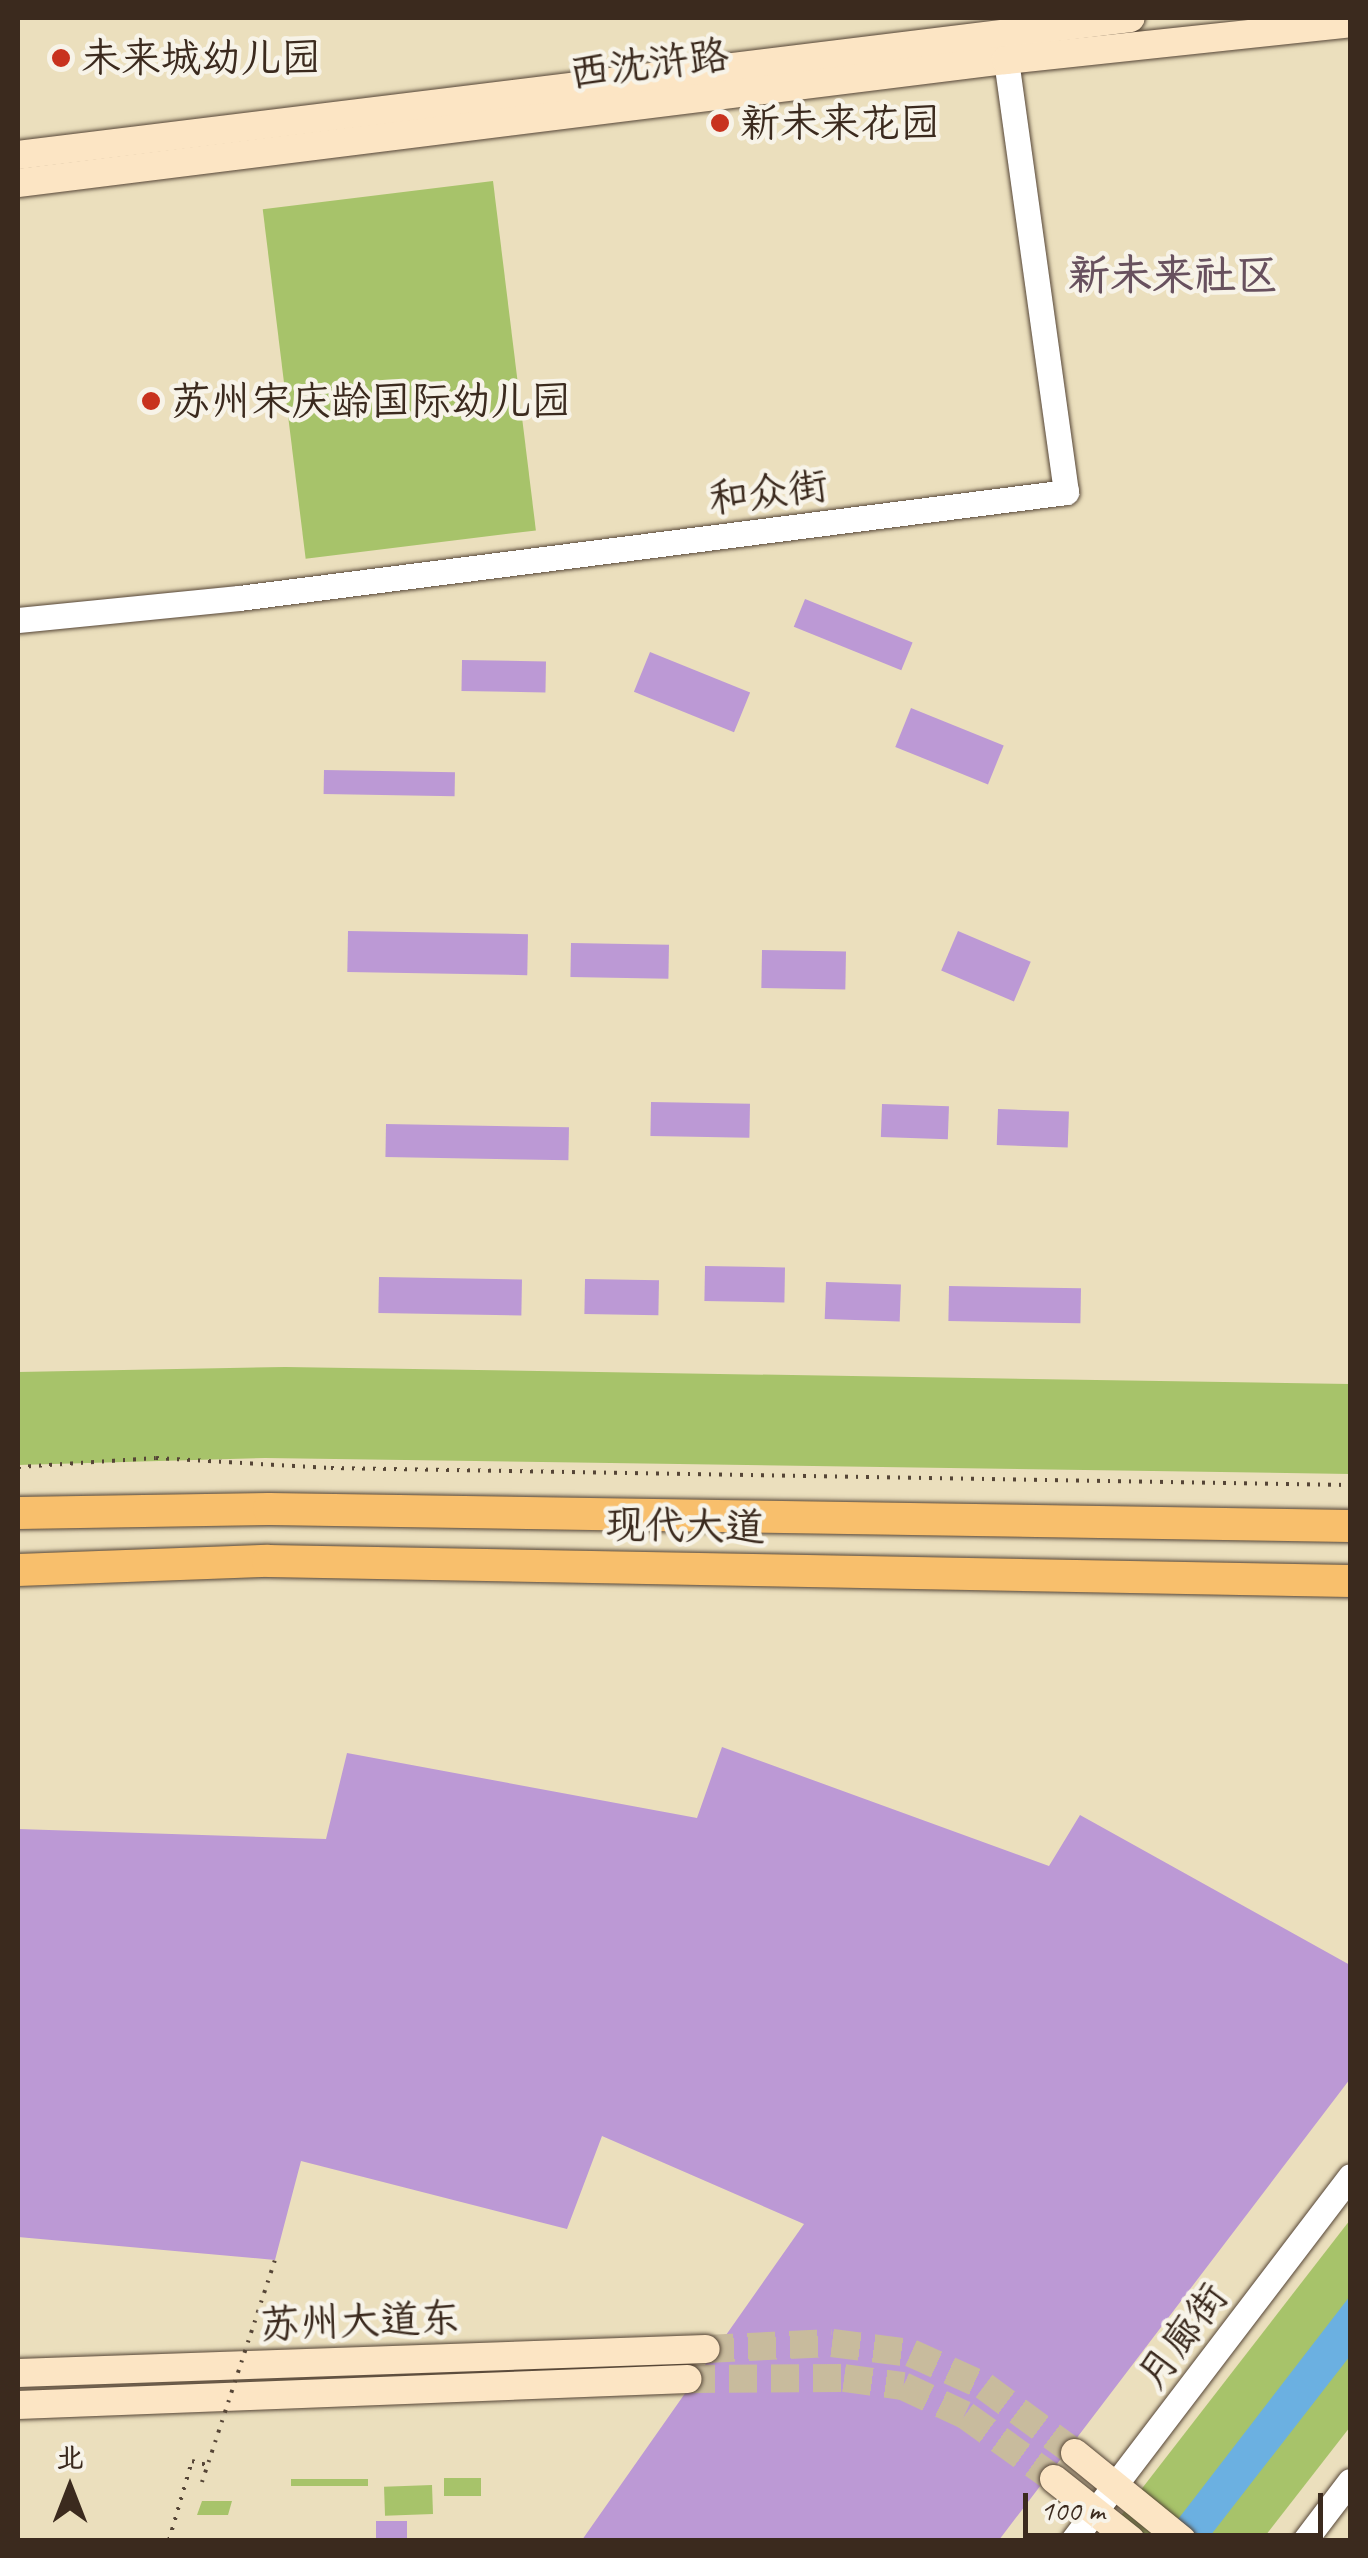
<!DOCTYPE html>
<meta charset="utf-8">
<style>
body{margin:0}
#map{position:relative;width:1368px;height:2558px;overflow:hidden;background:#ebdfbd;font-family:Caveat,"LXGW WenKai TC",sans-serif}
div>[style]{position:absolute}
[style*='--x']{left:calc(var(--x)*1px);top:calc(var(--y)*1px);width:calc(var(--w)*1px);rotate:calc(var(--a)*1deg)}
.green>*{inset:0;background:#a7c36a;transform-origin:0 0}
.water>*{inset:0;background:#6bb0e1}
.building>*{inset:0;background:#bc99d5;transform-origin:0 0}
.secondary-tunnel>*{height:28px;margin-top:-14px;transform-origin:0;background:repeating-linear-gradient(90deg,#c8bb9d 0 28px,transparent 0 42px)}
.path>*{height:4px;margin-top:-2px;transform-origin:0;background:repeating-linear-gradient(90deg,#554536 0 2.5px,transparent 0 10.5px)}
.roads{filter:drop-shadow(0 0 2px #554536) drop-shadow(0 0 2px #554536)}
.tertiary>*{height:25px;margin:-12.5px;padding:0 12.5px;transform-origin:12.5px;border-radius:12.5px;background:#fff}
.secondary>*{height:28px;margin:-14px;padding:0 14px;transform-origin:14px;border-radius:14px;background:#fce5c4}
.primary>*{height:32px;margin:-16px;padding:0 16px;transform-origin:16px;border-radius:16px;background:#f8bf6c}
.path-bridge>*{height:4px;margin-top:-2px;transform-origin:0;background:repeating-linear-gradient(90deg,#554536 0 2.5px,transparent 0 10.5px)}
.dots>*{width:28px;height:28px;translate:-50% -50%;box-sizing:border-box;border:5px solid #f7f3e8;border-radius:50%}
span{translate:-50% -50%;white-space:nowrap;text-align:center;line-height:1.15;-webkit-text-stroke:9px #f7f3e8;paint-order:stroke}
.poi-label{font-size:40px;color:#3b2a1e}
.left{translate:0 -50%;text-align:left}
.street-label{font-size:40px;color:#3b2a1e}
.neighbourhood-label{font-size:42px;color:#68515e;font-weight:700}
.frame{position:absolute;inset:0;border:20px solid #3b2a1e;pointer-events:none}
.north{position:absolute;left:20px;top:2438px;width:100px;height:100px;-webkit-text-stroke:8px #f7f3e8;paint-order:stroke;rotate:0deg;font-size:28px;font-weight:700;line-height:40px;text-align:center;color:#3b2a1e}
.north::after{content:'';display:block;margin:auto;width:35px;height:45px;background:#3b2a1e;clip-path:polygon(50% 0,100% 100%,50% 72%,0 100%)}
.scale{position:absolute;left:1023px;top:2493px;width:300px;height:45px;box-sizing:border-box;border:5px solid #3b2a1e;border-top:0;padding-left:12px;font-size:30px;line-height:35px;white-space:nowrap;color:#3b2a1e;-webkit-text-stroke:8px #f7f3e8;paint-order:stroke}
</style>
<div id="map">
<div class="green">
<div style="left:493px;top:181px;width:352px;height:232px;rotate:83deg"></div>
<div style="clip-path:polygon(285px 1367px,1350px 1384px,1350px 1474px,265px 1458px,18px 1465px,18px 1372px)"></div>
<div style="clip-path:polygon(1350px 2220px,1350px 2427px,1262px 2540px,1102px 2540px)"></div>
<div style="left:444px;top:2478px;width:37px;height:18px"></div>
<div style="left:291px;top:2479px;width:77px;height:7px"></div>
<div style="left:432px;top:2485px;width:29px;height:48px;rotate:88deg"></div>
<div style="clip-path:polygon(202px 2501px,232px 2501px,228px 2515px,197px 2515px)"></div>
</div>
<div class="water">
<div style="clip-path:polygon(1350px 2296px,1350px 2356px,1207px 2540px,1162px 2540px)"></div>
</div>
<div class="building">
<div style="left:805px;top:599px;width:116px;height:30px;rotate:22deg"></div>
<div style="left:650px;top:652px;width:108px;height:43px;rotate:22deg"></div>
<div style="left:462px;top:660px;width:84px;height:31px;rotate:1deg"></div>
<div style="left:911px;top:708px;width:100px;height:42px;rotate:22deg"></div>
<div style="left:324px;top:770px;width:131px;height:24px;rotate:1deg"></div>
<div style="left:348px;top:931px;width:180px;height:41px;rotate:1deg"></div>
<div style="left:958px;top:931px;width:79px;height:43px;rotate:23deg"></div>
<div style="left:571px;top:943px;width:98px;height:34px;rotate:1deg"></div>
<div style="left:762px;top:950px;width:84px;height:38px;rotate:1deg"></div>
<div style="left:651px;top:1102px;width:99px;height:34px;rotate:1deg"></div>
<div style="left:882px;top:1104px;width:67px;height:33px;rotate:2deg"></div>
<div style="left:998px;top:1109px;width:71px;height:36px;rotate:2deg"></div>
<div style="left:386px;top:1124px;width:183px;height:33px;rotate:1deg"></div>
<div style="left:705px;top:1266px;width:80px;height:35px;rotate:1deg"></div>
<div style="left:379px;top:1277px;width:143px;height:36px;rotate:1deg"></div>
<div style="left:585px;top:1279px;width:74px;height:35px;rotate:1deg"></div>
<div style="left:826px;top:1282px;width:75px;height:37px;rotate:2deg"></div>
<div style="left:949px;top:1286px;width:132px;height:35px;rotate:1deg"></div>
<div style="clip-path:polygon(722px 1747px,1049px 1866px,1080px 1815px,1350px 1965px,1350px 2079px,999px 2540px,582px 2540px,804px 2224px,602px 2136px,567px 2229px,301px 2161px,275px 2260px,18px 2237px,18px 1829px,326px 1839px,347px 1753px,697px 1818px)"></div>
<div style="left:376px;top:2521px;width:31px;height:19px"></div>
</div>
<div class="secondary-tunnel">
<div style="--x:706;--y:2349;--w:126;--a:-2.7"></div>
<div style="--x:832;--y:2343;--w:80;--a:7.2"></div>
<div style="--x:911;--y:2353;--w:80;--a:24.3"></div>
<div style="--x:984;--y:2386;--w:113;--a:36.4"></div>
<div style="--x:687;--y:2379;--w:157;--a:-0.4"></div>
<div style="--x:844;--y:2378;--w:60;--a:7.7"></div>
<div style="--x:903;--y:2386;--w:68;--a:25.1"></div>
<div style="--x:965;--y:2415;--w:110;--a:35.7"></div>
</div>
<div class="path">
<div style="--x:18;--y:1467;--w:138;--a:-3.7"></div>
<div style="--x:156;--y:1458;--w:175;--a:3.3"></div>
<div style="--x:331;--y:1468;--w:1019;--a:0.96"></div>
<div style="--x:169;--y:2540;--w:82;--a:-73.8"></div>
<div style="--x:192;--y:2461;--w:16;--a:15"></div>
</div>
<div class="roads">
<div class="tertiary">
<div style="--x:18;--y:620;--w:222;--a:-5.7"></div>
<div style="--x:239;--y:598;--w:834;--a:-7.3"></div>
<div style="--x:1066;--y:492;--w:453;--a:-97.9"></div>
<div style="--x:1073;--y:2540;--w:457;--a:-52.7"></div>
<div style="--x:1305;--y:2540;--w:74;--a:-52.7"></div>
</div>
<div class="secondary">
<div style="--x:18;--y:155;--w:1121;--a:-7.02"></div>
<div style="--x:18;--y:183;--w:996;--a:-7.1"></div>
<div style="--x:1006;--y:60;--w:346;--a:-6.1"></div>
<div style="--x:18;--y:2373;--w:688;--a:-2"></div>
<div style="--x:18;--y:2405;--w:670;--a:-2.23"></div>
<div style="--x:1075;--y:2453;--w:138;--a:39.1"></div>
<div style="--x:1054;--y:2479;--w:98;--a:38.4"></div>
</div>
<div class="primary">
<div style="--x:18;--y:1513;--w:251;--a:-0.9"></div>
<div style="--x:269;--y:1509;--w:1081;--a:0.9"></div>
<div style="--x:18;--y:1570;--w:250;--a:-2.1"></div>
<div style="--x:268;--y:1561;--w:1082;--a:1.06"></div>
</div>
</div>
<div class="path-bridge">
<div style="--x:202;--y:2482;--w:234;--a:-71.8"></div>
</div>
<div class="dots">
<div style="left:61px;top:58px;background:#c8321e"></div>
<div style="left:720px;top:123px;background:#c8321e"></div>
<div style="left:151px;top:401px;background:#c8321e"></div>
</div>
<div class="poi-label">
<span class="left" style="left:81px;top:58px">未来城幼儿园</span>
<span class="left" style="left:740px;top:123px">新未来花园</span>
<span class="left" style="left:171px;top:401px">苏州宋庆龄国际幼儿园</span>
</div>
<div class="street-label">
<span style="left:649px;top:64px;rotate:-7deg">西沈浒路</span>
<span style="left:768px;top:492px;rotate:-7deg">和众街</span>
<span style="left:685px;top:1526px;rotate:1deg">现代大道</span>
<span style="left:360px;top:2321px;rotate:-2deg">苏州大道东</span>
<span style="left:1182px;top:2336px;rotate:-53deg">月廊街</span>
</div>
<div class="neighbourhood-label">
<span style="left:1173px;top:276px">新未来社区</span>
</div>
<div class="frame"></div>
<div class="north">北</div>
<div class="scale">100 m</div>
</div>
